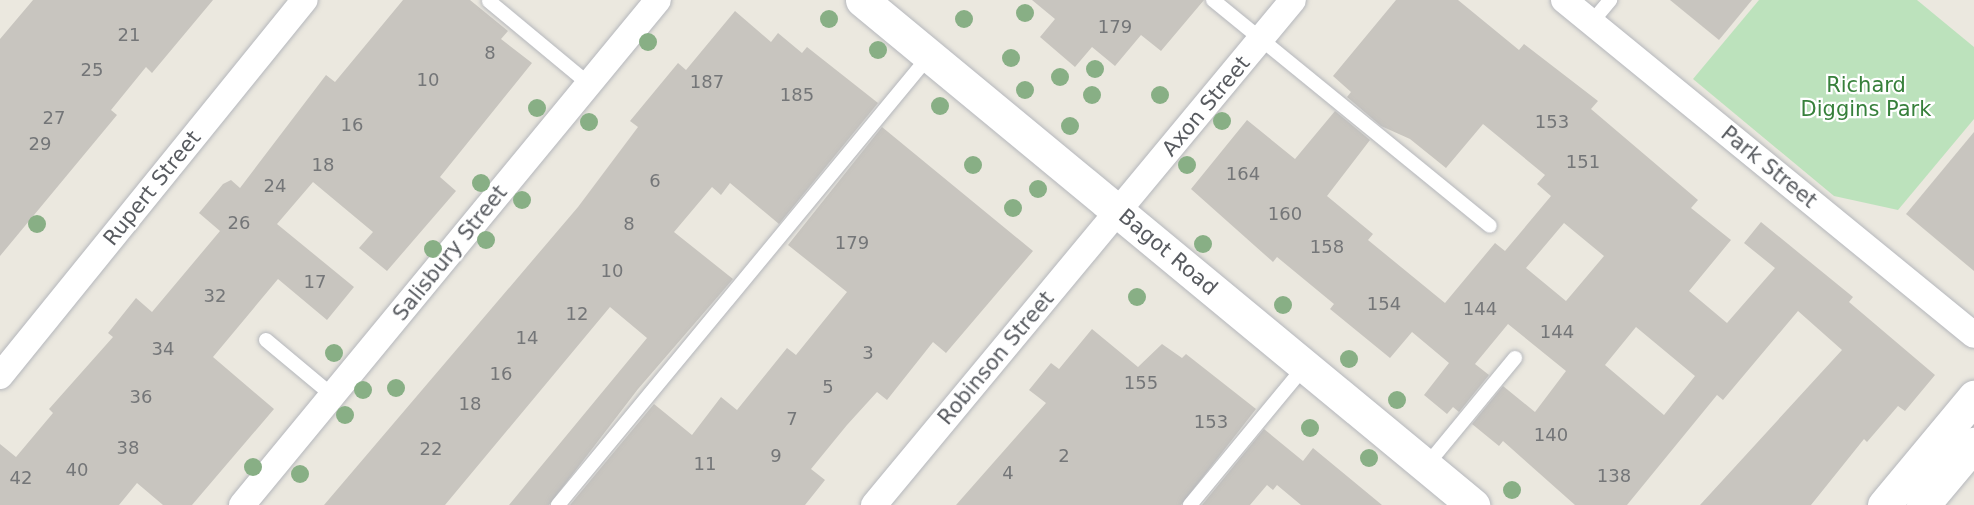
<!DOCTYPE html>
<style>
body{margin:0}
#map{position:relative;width:1974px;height:505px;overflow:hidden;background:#ebe8df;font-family:"DejaVu Sans",sans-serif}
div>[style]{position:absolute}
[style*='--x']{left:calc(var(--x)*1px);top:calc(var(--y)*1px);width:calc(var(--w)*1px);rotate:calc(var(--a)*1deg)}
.green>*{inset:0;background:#bce2bc}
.building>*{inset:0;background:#c8c5bf}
.roads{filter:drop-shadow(0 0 2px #b5b7bc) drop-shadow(0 0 2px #b5b7bc)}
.lane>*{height:14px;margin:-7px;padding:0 7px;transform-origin:7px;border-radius:7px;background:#fff}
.street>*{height:26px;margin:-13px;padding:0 13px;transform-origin:13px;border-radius:13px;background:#fff}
.secondary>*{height:33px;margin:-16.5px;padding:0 16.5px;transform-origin:16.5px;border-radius:16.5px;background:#fff}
.trees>*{width:18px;height:18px;margin:-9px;border-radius:50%;background:#88af85}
span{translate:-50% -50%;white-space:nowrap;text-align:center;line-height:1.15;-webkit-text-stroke:4.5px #fff;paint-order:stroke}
.number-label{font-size:18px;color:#747678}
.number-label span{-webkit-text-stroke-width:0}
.park-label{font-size:21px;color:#37803b}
.street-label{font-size:21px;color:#585b60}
</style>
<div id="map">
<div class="green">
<div style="clip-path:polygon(1759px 0,1917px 0,1974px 47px,1974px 119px,1898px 210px,1834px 196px,1693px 79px)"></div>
</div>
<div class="building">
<div style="clip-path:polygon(33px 0,213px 0,152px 73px,146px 67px,111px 110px,117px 115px,0 256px,0 39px)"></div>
<div style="clip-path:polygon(403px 0,470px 0,508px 31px,501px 39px,532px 63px,440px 177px,456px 191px,387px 271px,359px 248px,373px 232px,313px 182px,277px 224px,354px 287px,327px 320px,278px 279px,213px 357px,274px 409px,192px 505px,163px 505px,137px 483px,119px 505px,0 505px,0 444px,16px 457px,53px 413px,49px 409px,113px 337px,108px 333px,136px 298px,152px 312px,220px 231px,199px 213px,223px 184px,231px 180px,240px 188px,326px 75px,335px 82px)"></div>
<div style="clip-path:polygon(1032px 0,1204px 0,1161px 51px,1141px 35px,1115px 66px,1092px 47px,1075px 67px,1040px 37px,1055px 19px)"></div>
<div style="clip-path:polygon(evenodd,1396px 0,1458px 0,1519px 50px,1524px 44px,1598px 101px,1591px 109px,1698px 200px,1691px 208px,1731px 240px,1689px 291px,1727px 323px,1775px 268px,1744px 243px,1761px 222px,1853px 297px,1849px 302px,1935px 375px,1905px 411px,1898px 406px,1867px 442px,1864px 439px,1811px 505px,1700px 505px,1842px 350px,1798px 311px,1723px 400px,1717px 395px,1627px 505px,1575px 505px,1503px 441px,1499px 446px,1472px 424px,1503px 386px,1535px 412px,1566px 371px,1508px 324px,1475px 364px,1489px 375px,1459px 412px,1453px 407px,1447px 414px,1424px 395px,1449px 363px,1412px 332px,1390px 358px,1330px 309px,1334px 304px,1277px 257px,1273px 262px,1191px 189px,1247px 120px,1295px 159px,1335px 111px,1370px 140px,1327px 196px,1373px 234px,1368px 240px,1445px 303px,1495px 243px,1505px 251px,1551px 196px,1537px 184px,1545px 175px,1483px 124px,1446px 168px,1410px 139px,1381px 126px,1347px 97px,1351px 92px,1333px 76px,1396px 0,1564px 223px,1604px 256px,1566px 301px,1526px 268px,1564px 223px,1396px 0,1636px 327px,1695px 376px,1664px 415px,1605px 365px,1636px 327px)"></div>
<div style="clip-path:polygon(1670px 0,1752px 0,1719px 40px)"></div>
<div style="clip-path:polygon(735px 11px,771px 42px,778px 33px,802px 53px,807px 47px,878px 103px,779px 224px,730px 183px,721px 195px,712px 187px,674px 232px,733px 279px,638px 389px,549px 505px,509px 505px,647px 338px,610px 307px,445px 505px,324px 505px,578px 207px,638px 127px,630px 121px,678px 63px,686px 70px)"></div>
<div style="clip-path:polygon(882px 127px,1033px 251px,946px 353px,933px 342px,887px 400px,877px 392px,847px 425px,811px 469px,825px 480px,805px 505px,570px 505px,654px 404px,692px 435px,721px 397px,737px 410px,787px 348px,796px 355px,847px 292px,788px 245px)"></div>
<div style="clip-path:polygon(1974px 132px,1974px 271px,1906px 214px)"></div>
<div style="clip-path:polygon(1092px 329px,1138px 367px,1162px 344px,1182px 358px,1186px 354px,1256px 409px,1181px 505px,956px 505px,1046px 403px,1029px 390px,1051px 363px,1059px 369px)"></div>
<div style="clip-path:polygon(1264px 429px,1303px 461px,1313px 448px,1382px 505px,1301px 505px,1277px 485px,1273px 490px,1267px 485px,1250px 505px,1202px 505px)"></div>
</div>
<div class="roads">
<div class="lane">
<div style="--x:1213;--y:0;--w:357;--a:39.2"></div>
<div style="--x:489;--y:1;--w:130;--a:39.7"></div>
<div style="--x:1591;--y:23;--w:30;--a:-50"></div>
<div style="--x:266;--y:340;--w:86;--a:39.8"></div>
<div style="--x:1426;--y:466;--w:140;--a:-50.5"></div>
<div style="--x:558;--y:505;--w:582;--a:-50.43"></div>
<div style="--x:1190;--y:505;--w:180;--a:-50.4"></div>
</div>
<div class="street">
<div style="--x:1564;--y:0;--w:529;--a:39.25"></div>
<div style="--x:0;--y:376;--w:484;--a:-51"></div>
<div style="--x:242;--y:505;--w:654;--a:-50.52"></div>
<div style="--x:874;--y:505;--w:656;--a:-50.32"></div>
</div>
<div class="secondary">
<div style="--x:862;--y:0;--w:793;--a:39.57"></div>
<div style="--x:1884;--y:505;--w:141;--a:-50.2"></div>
<div style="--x:1923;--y:505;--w:80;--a:-50.1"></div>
</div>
</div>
<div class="trees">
<div style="left:1025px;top:13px"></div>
<div style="left:829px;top:19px"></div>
<div style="left:964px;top:19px"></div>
<div style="left:648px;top:42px"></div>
<div style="left:878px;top:50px"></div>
<div style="left:1011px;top:58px"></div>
<div style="left:1095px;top:69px"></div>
<div style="left:1060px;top:77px"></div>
<div style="left:1025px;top:90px"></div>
<div style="left:1092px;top:95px"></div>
<div style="left:1160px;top:95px"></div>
<div style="left:940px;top:106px"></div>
<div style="left:537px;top:108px"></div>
<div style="left:1222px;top:121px"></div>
<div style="left:589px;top:122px"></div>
<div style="left:1070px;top:126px"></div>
<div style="left:973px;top:165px"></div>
<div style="left:1187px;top:165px"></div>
<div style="left:481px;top:183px"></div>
<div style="left:1038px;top:189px"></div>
<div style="left:522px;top:200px"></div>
<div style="left:1013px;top:208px"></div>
<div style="left:37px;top:224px"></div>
<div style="left:486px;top:240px"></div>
<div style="left:1203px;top:244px"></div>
<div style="left:433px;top:249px"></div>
<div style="left:1137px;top:297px"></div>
<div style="left:1283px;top:305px"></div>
<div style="left:334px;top:353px"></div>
<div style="left:1349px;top:359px"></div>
<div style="left:396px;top:388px"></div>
<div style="left:363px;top:390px"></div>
<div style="left:1397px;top:400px"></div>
<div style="left:345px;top:415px"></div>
<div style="left:1310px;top:428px"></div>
<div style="left:1369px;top:458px"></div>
<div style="left:253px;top:467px"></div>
<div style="left:300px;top:474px"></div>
<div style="left:1512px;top:490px"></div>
</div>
<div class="number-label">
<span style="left:1115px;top:27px">179</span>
<span style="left:129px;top:35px">21</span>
<span style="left:490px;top:53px">8</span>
<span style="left:92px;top:70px">25</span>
<span style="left:428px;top:80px">10</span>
<span style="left:707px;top:82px">187</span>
<span style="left:797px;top:95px">185</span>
<span style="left:54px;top:118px">27</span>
<span style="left:1552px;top:122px">153</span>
<span style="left:352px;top:125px">16</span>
<span style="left:40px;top:144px">29</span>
<span style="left:1583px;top:162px">151</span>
<span style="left:323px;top:165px">18</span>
<span style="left:1243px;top:174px">164</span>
<span style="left:655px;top:181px">6</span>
<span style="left:275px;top:186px">24</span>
<span style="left:1285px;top:214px">160</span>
<span style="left:239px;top:223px">26</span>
<span style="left:629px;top:224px">8</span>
<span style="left:852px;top:243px">179</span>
<span style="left:1327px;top:247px">158</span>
<span style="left:612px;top:271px">10</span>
<span style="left:315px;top:282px">17</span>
<span style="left:215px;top:296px">32</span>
<span style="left:1384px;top:304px">154</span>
<span style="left:1480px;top:309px">144</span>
<span style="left:577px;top:314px">12</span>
<span style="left:1557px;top:332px">144</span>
<span style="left:527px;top:338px">14</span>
<span style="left:163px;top:349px">34</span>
<span style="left:868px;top:353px">3</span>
<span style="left:501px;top:374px">16</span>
<span style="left:1141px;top:383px">155</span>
<span style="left:828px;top:387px">5</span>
<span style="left:141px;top:397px">36</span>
<span style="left:470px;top:404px">18</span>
<span style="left:792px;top:419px">7</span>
<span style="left:1211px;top:422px">153</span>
<span style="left:1551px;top:435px">140</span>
<span style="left:128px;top:448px">38</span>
<span style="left:431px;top:449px">22</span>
<span style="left:776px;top:456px">9</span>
<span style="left:1064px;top:456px">2</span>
<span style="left:705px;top:464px">11</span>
<span style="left:77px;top:470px">40</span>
<span style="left:1008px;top:473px">4</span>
<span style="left:1614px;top:476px">138</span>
<span style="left:21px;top:478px">42</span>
</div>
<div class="park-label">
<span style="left:1866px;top:97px">Richard<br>Diggins Park</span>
</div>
<div class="street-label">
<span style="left:1206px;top:106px;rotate:-50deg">Axon Street</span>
<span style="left:1769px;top:167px;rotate:39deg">Park Street</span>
<span style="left:152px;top:188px;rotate:-51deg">Rupert Street</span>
<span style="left:1168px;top:252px;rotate:40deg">Bagot Road</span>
<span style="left:450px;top:253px;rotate:-51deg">Salisbury Street</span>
<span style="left:996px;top:358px;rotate:-50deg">Robinson Street</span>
</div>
</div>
